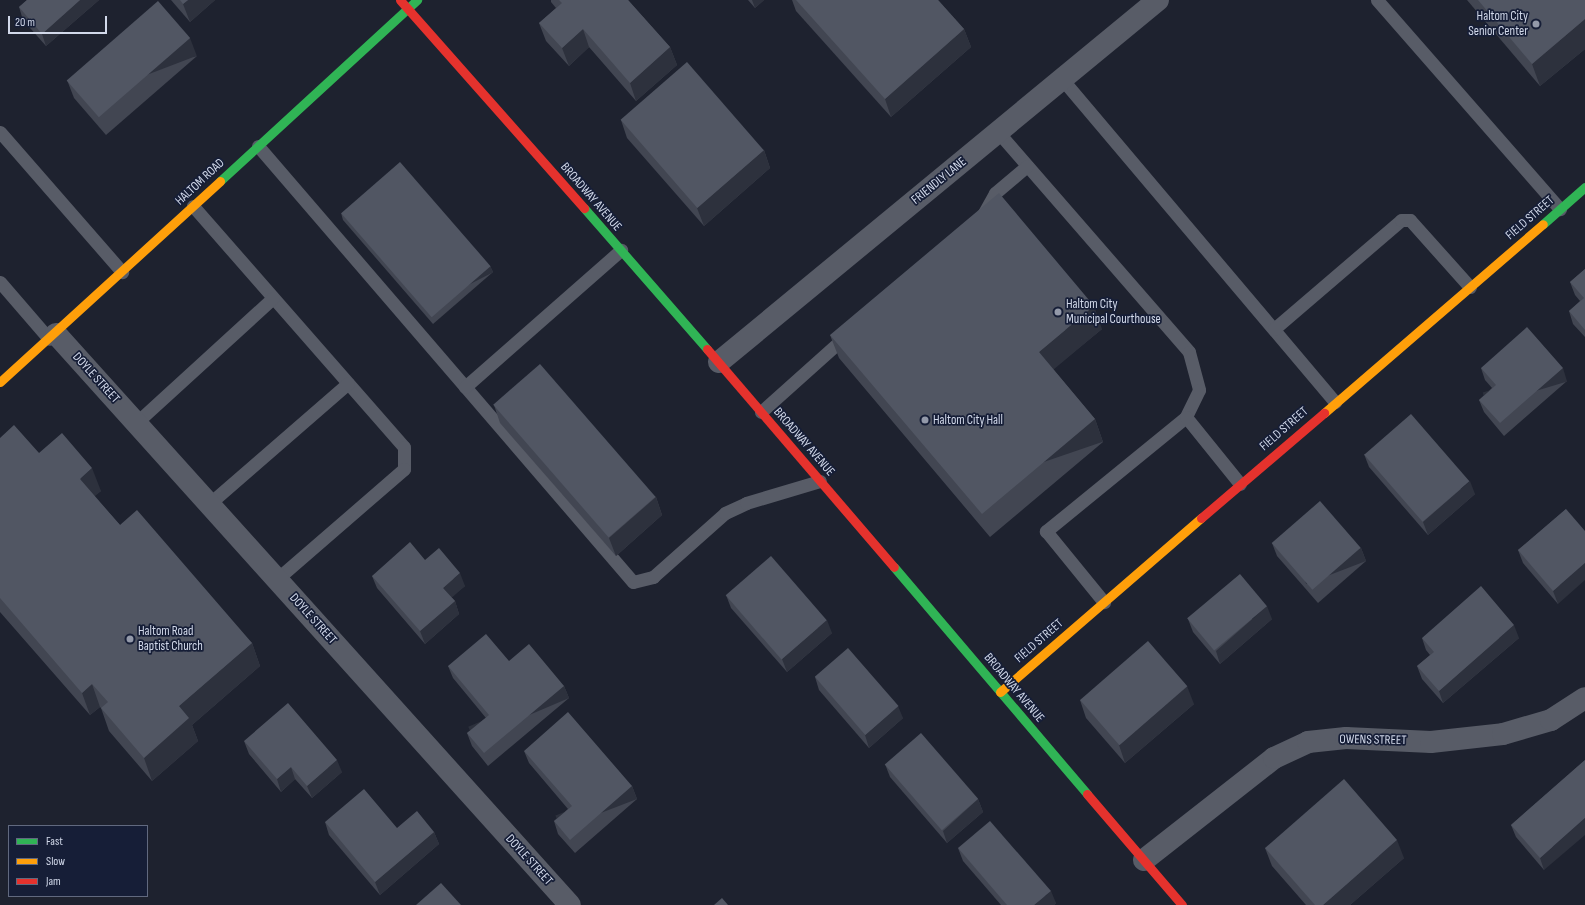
<!DOCTYPE html>
<style>
body{margin:0}
#map{position:relative;width:1585px;height:905px;overflow:hidden;background:#1e222f;font-family:"Sofia Sans Condensed",sans-serif}
div>[style]{position:absolute}
[style*='--x']{left:calc(var(--x)*1px);top:calc(var(--y)*1px);width:calc(var(--w)*1px);rotate:calc(var(--a)*1deg)}
.lane>*{height:13px;margin:-6.5px;padding:0 6.5px;transform-origin:6.5px;border-radius:6.5px;background:#585c67}
.street>*{height:22px;margin:-11px;padding:0 11px;transform-origin:11px;border-radius:11px;background:#585c67}
.fast>*{height:9px;margin:-4.5px;padding:0 4.5px;transform-origin:4.5px;border-radius:4.5px;background:#30b455}
.slow>*{height:9px;margin:-4.5px;padding:0 4.5px;transform-origin:4.5px;border-radius:4.5px;background:#ff9f0a}
.jam>*{height:9px;margin:-4.5px;padding:0 4.5px;transform-origin:4.5px;border-radius:4.5px;background:#e5322d}
.wall>*{inset:0;background:#424652}
.shaded-wall>*{inset:0;background:#2d313d;transform-origin:0 0}
.building>*{inset:0;background:#515663;transform-origin:0 0}
.dots>*{width:11px;height:11px;translate:-50% -50%;box-sizing:border-box;border:2px solid #161e37;border-radius:50%}
span{translate:-50% -50%;white-space:nowrap;text-align:center;line-height:1.15;-webkit-text-stroke:3.5px #161e37;paint-order:stroke}
.poi-label{font-size:13px;color:#d2d9ea}
.right{translate:-100% -50%;text-align:right}
.left{translate:0 -50%;text-align:left}
.street-label{font-size:13px;color:#d2d9ea}
.legend{position:absolute;left:8px;top:825px;width:140px;height:72px;box-sizing:border-box;background:#161e37;border:1px solid #61697f;margin:0;padding:5px 7px;list-style:none;font-size:12px;color:#d2d9ea}
.legend li{display:flex;align-items:center;gap:8px;height:20px}
.legend b{width:20px;border:1px solid #61697f}
.scale{position:absolute;left:8px;top:16px;width:99px;height:18px;box-sizing:border-box;border:2px solid #d2d9ea;border-top:0;padding-left:5px;font-size:12px;line-height:14px;white-space:nowrap;color:#d2d9ea;-webkit-text-stroke:3px #161e37;paint-order:stroke}
</style>
<div id="map">
<div class="lane">
<div style="--x:1377;--y:0;--w:278;--a:48.8"></div>
<div style="--x:1062;--y:79;--w:423;--a:49.8"></div>
<div style="--x:0;--y:132;--w:186;--a:48.9"></div>
<div style="--x:998;--y:132;--w:291;--a:49"></div>
<div style="--x:1189;--y:352;--w:39;--a:75"></div>
<div style="--x:1199;--y:390;--w:30;--a:116"></div>
<div style="--x:1186;--y:417;--w:181;--a:140.8"></div>
<div style="--x:1046;--y:531;--w:92;--a:50.8"></div>
<div style="--x:258;--y:146;--w:575;--a:49.3"></div>
<div style="--x:633;--y:582;--w:21;--a:-14"></div>
<div style="--x:653;--y:577;--w:96;--a:-41.6"></div>
<div style="--x:725;--y:513;--w:23;--a:-25"></div>
<div style="--x:746;--y:503;--w:77;--a:-16.6"></div>
<div style="--x:193;--y:206;--w:320;--a:48.8"></div>
<div style="--x:404;--y:447;--w:22;--a:90"></div>
<div style="--x:404;--y:469;--w:168;--a:139.1"></div>
<div style="--x:984;--y:213;--w:23;--a:-61"></div>
<div style="--x:995;--y:193;--w:42;--a:-40.2"></div>
<div style="--x:0;--y:282;--w:75;--a:49.3"></div>
<div style="--x:1274;--y:329;--w:167;--a:-40.6"></div>
<div style="--x:1401;--y:220;--w:9;--a:0"></div>
<div style="--x:1410;--y:220;--w:90;--a:48.2"></div>
<div style="--x:465;--y:387;--w:208;--a:-41.3"></div>
<div style="--x:761;--y:412;--w:103;--a:-41.9"></div>
<div style="--x:1186;--y:417;--w:86;--a:51.1"></div>
<div style="--x:136;--y:423;--w:185;--a:-42.4"></div>
<div style="--x:209;--y:504;--w:184;--a:-41"></div>
</div>
<div class="street">
<div style="--x:56;--y:334;--w:768;--a:48.01"></div>
<div style="--x:719;--y:362;--w:569;--a:-39.51"></div>
<div style="--x:1144;--y:860;--w:165;--a:-38.1"></div>
<div style="--x:1274;--y:758;--w:38;--a:-25"></div>
<div style="--x:1308;--y:742;--w:38;--a:-6"></div>
<div style="--x:1346;--y:738;--w:85;--a:2.7"></div>
<div style="--x:1431;--y:742;--w:72;--a:-6.3"></div>
<div style="--x:1503;--y:734;--w:50;--a:-16.3"></div>
<div style="--x:1551;--y:720;--w:40;--a:-32.9"></div>
</div>
<div class="fast">
<div style="--x:220;--y:181;--w:268;--a:-42.6"></div>
<div style="--x:584;--y:208;--w:187;--a:48.9"></div>
<div style="--x:1543;--y:224;--w:56;--a:-41.4"></div>
<div style="--x:894;--y:567;--w:298;--a:49.6"></div>
</div>
<div class="slow">
<div style="--x:0;--y:382;--w:298;--a:-42.4"></div>
<div style="--x:1324;--y:413;--w:289;--a:-40.8"></div>
<div style="--x:1000;--y:692;--w:266;--a:-40.9"></div>
</div>
<div class="jam">
<div style="--x:400;--y:0;--w:278;--a:48.5"></div>
<div style="--x:707;--y:349;--w:287;--a:49.4"></div>
<div style="--x:1201;--y:518;--w:162;--a:-40.5"></div>
<div style="--x:1087;--y:794;--w:146;--a:49.4"></div>
</div>
<div class="wall">
<div style="clip-path:polygon(27px 0,99px 0,46px 46px,23px 20px,19px 7px)"></div>
<div style="clip-path:polygon(171px 0,215px 0,190px 22px)"></div>
<div style="clip-path:polygon(551px 0,628px 0,670px 47px,677px 65px,636px 101px,589px 47px,569px 66px,546px 41px,539px 23px,556px 8px,551px 2px)"></div>
<div style="clip-path:polygon(748px 0,764px 0,755px 8px)"></div>
<div style="clip-path:polygon(792px 0,938px 0,964px 29px,971px 47px,891px 117px,796px 11px)"></div>
<div style="clip-path:polygon(1467px 0,1585px 0,1585px 49px,1540px 86px)"></div>
<div style="clip-path:polygon(197px 56px,106px 135px,74px 98px,67px 80px)"></div>
<div style="clip-path:polygon(621px 120px,764px 150px,770px 168px,704px 226px,627px 138px)"></div>
<div style="clip-path:polygon(341px 213px,490px 266px,493px 272px,433px 324px,343px 220px)"></div>
<div style="clip-path:polygon(1585px 269px,1585px 337px,1573px 324px,1569px 311px,1580px 301px,1575px 295px,1570px 282px)"></div>
<div style="clip-path:polygon(1102px 329px,1053px 369px,1095px 419px,1103px 442px,990px 537px,839px 358px,830px 335px)"></div>
<div style="clip-path:polygon(1481px 368px,1567px 381px,1504px 436px,1484px 412px,1479px 400px,1492px 388px,1485px 380px)"></div>
<div style="clip-path:polygon(494px 405px,656px 497px,662px 515px,616px 556px,500px 423px)"></div>
<div style="clip-path:polygon(0 438px,39px 453px,101px 491px,94px 496px,120px 525px,252px 643px,260px 666px,192px 725px,198px 741px,152px 781px,109px 731px,101px 708px,100px 707px,90px 715px,0 612px)"></div>
<div style="clip-path:polygon(1364px 454px,1475px 494px,1428px 535px,1369px 467px)"></div>
<div style="clip-path:polygon(1566px 509px,1558px 604px,1523px 563px,1518px 550px)"></div>
<div style="clip-path:polygon(1272px 543px,1361px 548px,1366px 561px,1318px 603px,1277px 556px)"></div>
<div style="clip-path:polygon(425px 560px,465px 586px,451px 597px,455px 601px,459px 614px,425px 644px,377px 588px,372px 576px)"></div>
<div style="clip-path:polygon(726px 595px,832px 633px,787px 672px,731px 608px)"></div>
<div style="clip-path:polygon(1188px 619px,1272px 619px,1220px 664px,1193px 632px)"></div>
<div style="clip-path:polygon(1422px 638px,1519px 638px,1443px 703px,1422px 679px,1417px 666px,1430px 655px,1426px 650px)"></div>
<div style="clip-path:polygon(509px 661px,564px 686px,569px 698px,488px 766px,472px 746px,467px 733px,486px 718px,453px 678px,448px 666px)"></div>
<div style="clip-path:polygon(815px 677px,903px 718px,869px 748px,819px 690px)"></div>
<div style="clip-path:polygon(1080px 700px,1194px 704px,1125px 763px,1086px 718px)"></div>
<div style="clip-path:polygon(244px 741px,342px 772px,312px 798px,295px 779px,281px 792px,249px 754px)"></div>
<div style="clip-path:polygon(524px 751px,632px 786px,637px 799px,575px 853px,558px 834px,554px 821px,568px 809px,529px 763px)"></div>
<div style="clip-path:polygon(1585px 760px,1544px 870px,1516px 837px,1511px 825px)"></div>
<div style="clip-path:polygon(885px 764px,978px 799px,983px 812px,947px 843px,890px 777px)"></div>
<div style="clip-path:polygon(325px 822px,397px 828px,434px 832px,439px 844px,380px 895px,329px 835px)"></div>
<div style="clip-path:polygon(958px 848px,1056px 903px,1054px 905px,1001px 905px,963px 861px)"></div>
<div style="clip-path:polygon(1265px 848px,1404px 858px,1350px 905px,1306px 905px,1272px 866px)"></div>
</div>
<div class="shaded-wall">
<div style="clip-path:polygon(80px 0,99px 0,46px 46px,42px 34px)"></div>
<div style="clip-path:polygon(188px 0,215px 0,190px 22px,183px 4px)"></div>
<div style="clip-path:polygon(752px 0,764px 0,755px 8px)"></div>
<div style="clip-path:polygon(1585px 19px,1585px 49px,1540px 86px,1532px 64px)"></div>
<div style="clip-path:polygon(583px 29px,589px 47px,569px 66px,562px 48px)"></div>
<div style="clip-path:polygon(964px 29px,971px 47px,891px 117px,885px 99px)"></div>
<div style="left:190px;top:38px;width:19px;height:121px;rotate:69deg"></div>
<div style="clip-path:polygon(670px 47px,677px 65px,636px 101px,630px 83px)"></div>
<div style="clip-path:polygon(764px 150px,770px 168px,704px 226px,697px 208px)"></div>
<div style="left:490px;top:266px;width:7px;height:78px;rotate:63deg"></div>
<div style="clip-path:polygon(1094px 306px,1102px 329px,1047px 375px,1039px 352px)"></div>
<div style="left:1563px;top:368px;width:14px;height:84px;rotate:73deg"></div>
<div style="left:1095px;top:419px;width:24px;height:148px;rotate:71deg"></div>
<div style="clip-path:polygon(92px 468px,101px 491px,88px 502px,80px 479px)"></div>
<div style="clip-path:polygon(1470px 481px,1475px 494px,1428px 535px,1423px 522px)"></div>
<div style="clip-path:polygon(656px 497px,662px 515px,616px 556px,609px 538px)"></div>
<div style="left:1361px;top:548px;width:14px;height:64px;rotate:69deg"></div>
<div style="clip-path:polygon(1585px 563px,1585px 580px,1558px 604px,1553px 591px)"></div>
<div style="clip-path:polygon(460px 573px,465px 586px,448px 601px,443px 588px)"></div>
<div style="clip-path:polygon(455px 601px,459px 614px,425px 644px,420px 631px)"></div>
<div style="clip-path:polygon(1267px 606px,1272px 619px,1220px 664px,1216px 651px)"></div>
<div style="clip-path:polygon(827px 620px,832px 633px,787px 672px,782px 659px)"></div>
<div style="clip-path:polygon(1514px 625px,1519px 638px,1443px 703px,1439px 691px)"></div>
<div style="clip-path:polygon(252px 643px,260px 666px,192px 725px,198px 741px,152px 781px,144px 758px,179px 706px)"></div>
<div style="clip-path:polygon(92px 684px,100px 707px,90px 715px,82px 693px)"></div>
<div style="left:564px;top:686px;width:13px;height:104px;rotate:67deg"></div>
<div style="clip-path:polygon(1187px 686px,1194px 704px,1125px 763px,1119px 745px)"></div>
<div style="clip-path:polygon(898px 706px,903px 718px,869px 748px,865px 735px)"></div>
<div style="clip-path:polygon(337px 760px,342px 772px,312px 798px,307px 786px)"></div>
<div style="clip-path:polygon(291px 767px,295px 779px,281px 792px,277px 779px)"></div>
<div style="left:632px;top:786px;width:14px;height:82px;rotate:69deg"></div>
<div style="clip-path:polygon(978px 799px,983px 812px,947px 843px,943px 831px)"></div>
<div style="clip-path:polygon(1585px 818px,1585px 835px,1544px 870px,1540px 858px)"></div>
<div style="clip-path:polygon(434px 832px,439px 844px,380px 895px,375px 882px)"></div>
<div style="clip-path:polygon(1397px 840px,1404px 858px,1350px 905px,1323px 905px)"></div>
<div style="clip-path:polygon(1051px 891px,1056px 903px,1054px 905px,1034px 905px)"></div>
</div>
<div class="building">
<div style="clip-path:polygon(27px 0,80px 0,42px 34px,19px 7px)"></div>
<div style="clip-path:polygon(180px 0,188px 0,183px 4px)"></div>
<div style="clip-path:polygon(559px 0,628px 0,670px 47px,630px 83px,583px 29px,562px 48px,539px 23px,562px 3px)"></div>
<div style="clip-path:polygon(796px 0,938px 0,964px 29px,885px 99px)"></div>
<div style="clip-path:polygon(1478px 0,1585px 0,1585px 19px,1532px 64px)"></div>
<div style="left:158px;top:1px;width:49px;height:121px;rotate:49deg"></div>
<div style="left:687px;top:62px;width:117px;height:88px;rotate:49deg"></div>
<div style="left:400px;top:162px;width:138px;height:78px;rotate:49deg"></div>
<div style="clip-path:polygon(999px 193px,1094px 306px,1039px 352px,1095px 419px,982px 514px,830px 335px)"></div>
<div style="clip-path:polygon(1585px 269px,1585px 330px,1569px 311px,1584px 298px,1570px 282px)"></div>
<div style="clip-path:polygon(1527px 327px,1563px 368px,1500px 423px,1479px 400px,1496px 385px,1481px 368px)"></div>
<div style="left:540px;top:364px;width:176px;height:62px;rotate:49deg"></div>
<div style="left:1411px;top:414px;width:89px;height:62px;rotate:49deg"></div>
<div style="clip-path:polygon(14px 425px,39px 453px,62px 433px,92px 468px,80px 479px,120px 525px,137px 510px,252px 643px,179px 706px,189px 718px,144px 758px,101px 708px,108px 702px,92px 684px,82px 693px,0 598px,0 438px)"></div>
<div style="left:1320px;top:501px;width:62px;height:64px;rotate:49deg"></div>
<div style="clip-path:polygon(1566px 509px,1585px 531px,1585px 563px,1553px 591px,1518px 550px)"></div>
<div style="clip-path:polygon(410px 542px,425px 560px,439px 548px,460px 573px,443px 588px,455px 601px,420px 631px,372px 576px)"></div>
<div style="left:771px;top:556px;width:85px;height:60px;rotate:49deg"></div>
<div style="left:1240px;top:574px;width:42px;height:69px;rotate:50deg"></div>
<div style="clip-path:polygon(1481px 586px,1514px 625px,1439px 691px,1417px 666px,1434px 652px,1422px 638px)"></div>
<div style="clip-path:polygon(486px 634px,509px 661px,529px 644px,564px 686px,484px 753px,467px 733px,489px 715px,448px 666px)"></div>
<div style="left:1148px;top:641px;width:60px;height:90px;rotate:49deg"></div>
<div style="left:848px;top:648px;width:77px;height:44px;rotate:49deg"></div>
<div style="clip-path:polygon(288px 703px,337px 760px,307px 786px,291px 767px,277px 779px,244px 741px)"></div>
<div style="clip-path:polygon(568px 712px,632px 786px,570px 840px,554px 821px,572px 806px,524px 751px)"></div>
<div style="left:921px;top:733px;width:87px;height:48px;rotate:49deg"></div>
<div style="clip-path:polygon(1585px 760px,1585px 818px,1540px 858px,1511px 825px)"></div>
<div style="clip-path:polygon(1344px 779px,1397px 840px,1323px 905px,1315px 905px,1265px 848px)"></div>
<div style="clip-path:polygon(364px 789px,397px 828px,417px 811px,434px 832px,375px 882px,325px 822px)"></div>
<div style="clip-path:polygon(990px 821px,1051px 891px,1034px 905px,1007px 905px,958px 848px)"></div>
<div style="clip-path:polygon(441px 883px,461px 905px,416px 905px)"></div>
<div style="clip-path:polygon(722px 898px,728px 905px,714px 905px)"></div>
</div>
<div class="dots">
<div style="left:1536px;top:24px;background:#9399a9"></div>
<div style="left:1058px;top:312px;background:#9399a9"></div>
<div style="left:925px;top:420px;background:#9399a9"></div>
<div style="left:130px;top:639px;background:#9399a9"></div>
</div>
<div class="poi-label">
<span class="right" style="left:1528px;top:24px">Haltom City<br>Senior Center</span>
<span class="left" style="left:1066px;top:312px">Haltom City<br>Municipal Courthouse</span>
<span class="left" style="left:933px;top:420px">Haltom City Hall</span>
<span class="left" style="left:138px;top:639px">Haltom Road<br>Baptist Church</span>
</div>
<div class="street-label">
<span style="left:939px;top:181px;rotate:-39deg">FRIENDLY LANE</span>
<span style="left:200px;top:182px;rotate:-43deg">HALTOM ROAD</span>
<span style="left:591px;top:197px;rotate:49deg">BROADWAY AVENUE</span>
<span style="left:1530px;top:218px;rotate:-41deg">FIELD STREET</span>
<span style="left:96px;top:378px;rotate:48deg">DOYLE STREET</span>
<span style="left:1284px;top:429px;rotate:-41deg">FIELD STREET</span>
<span style="left:804px;top:442px;rotate:49deg">BROADWAY AVENUE</span>
<span style="left:313px;top:619px;rotate:48deg">DOYLE STREET</span>
<span style="left:1039px;top:641px;rotate:-41deg">FIELD STREET</span>
<span style="left:1014px;top:688px;rotate:50deg">BROADWAY AVENUE</span>
<span style="left:1373px;top:740px;rotate:1deg">OWENS STREET</span>
<span style="left:529px;top:860px;rotate:48deg">DOYLE STREET</span>
</div>
<ul class="legend">
<li><b style="height:5px;background:#30b455"></b>Fast</li>
<li><b style="height:5px;background:#ff9f0a"></b>Slow</li>
<li><b style="height:5px;background:#e5322d"></b>Jam</li>
</ul>
<div class="scale">20 m</div>
</div>
